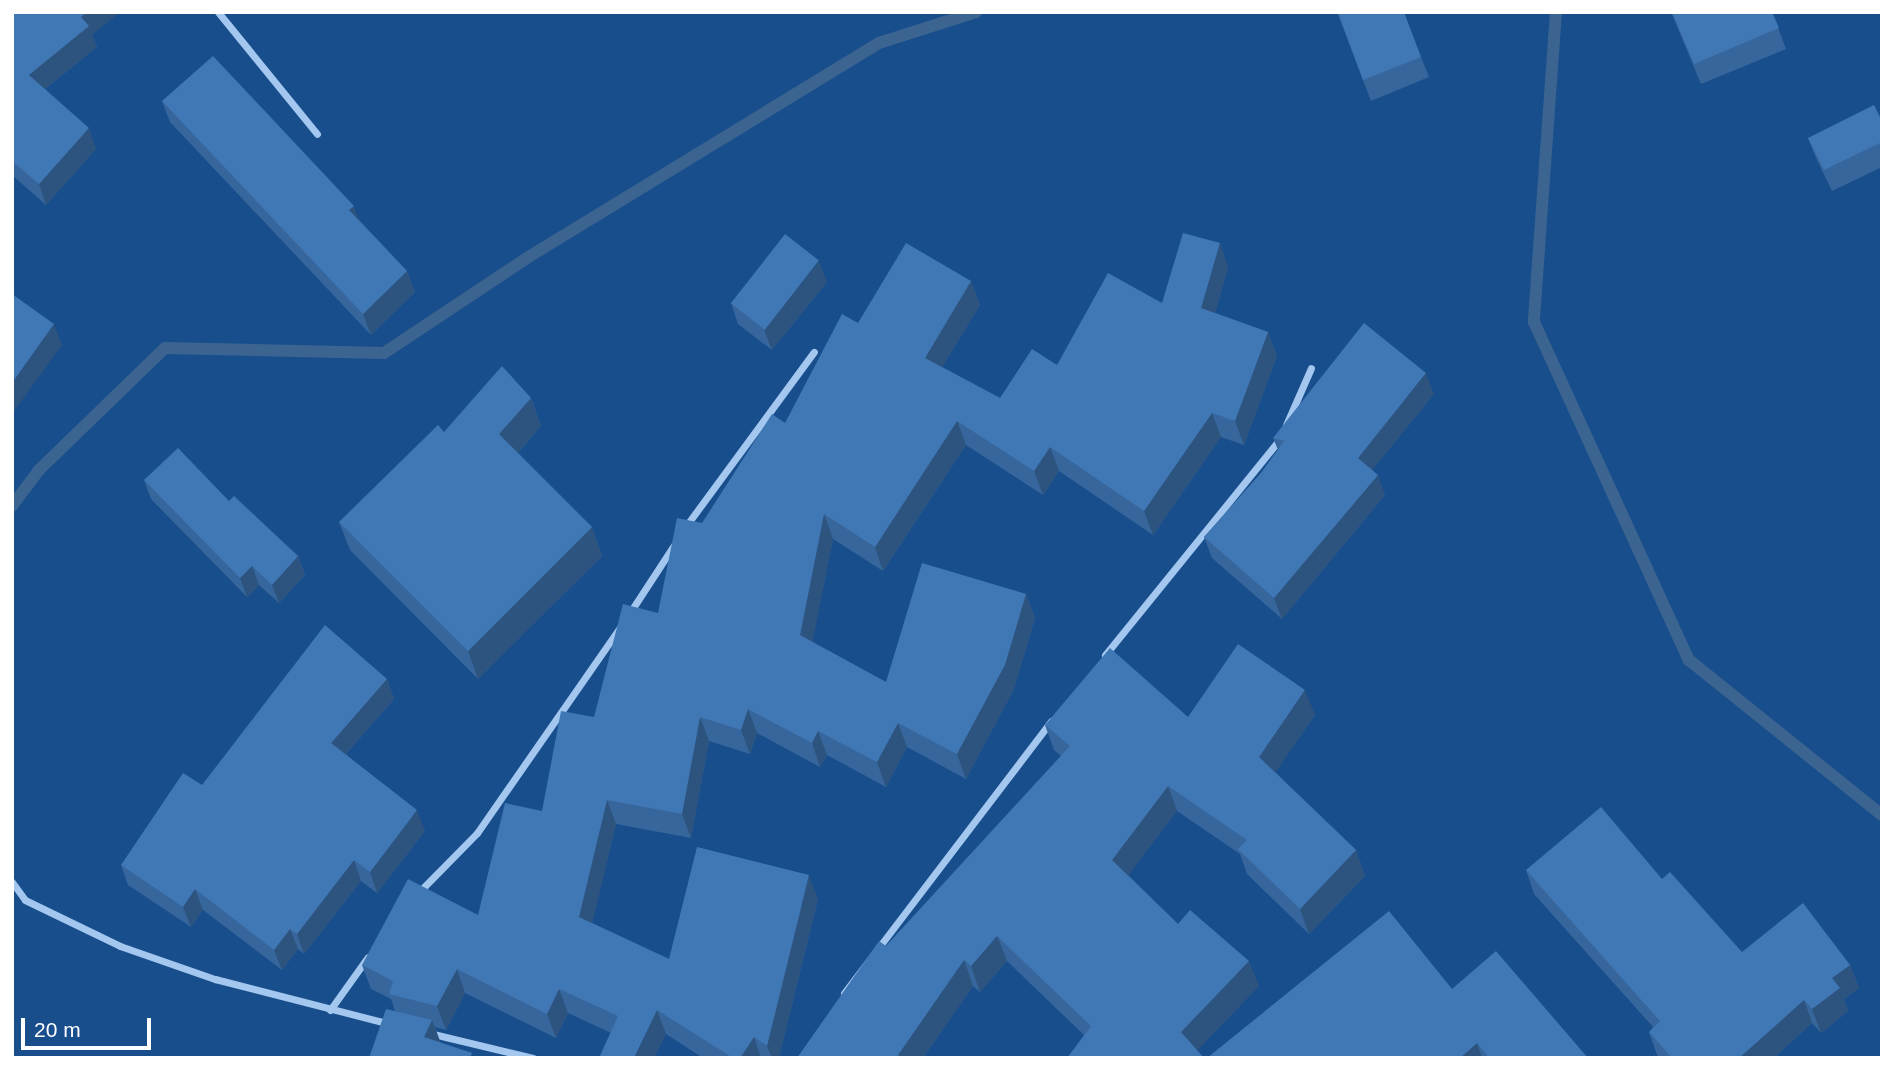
<!DOCTYPE html>
<style>
body{margin:0}
#map{position:relative;width:1894px;height:1070px;overflow:hidden;background:#184e8c;font-family:Arial,sans-serif}
div>[style]{position:absolute}
[style*='--x']{left:calc(var(--x)*1px);top:calc(var(--y)*1px);width:calc(var(--w)*1px);rotate:calc(var(--a)*1deg)}
.stream>*{height:12px;margin:-6px;padding:0 6px;transform-origin:6px;border-radius:6px;background:#3c6491}
.minor>*{height:7px;margin:-3.5px;padding:0 3.5px;transform-origin:3.5px;border-radius:3.5px;background:#a3c7ef}
.wall>*{inset:0;background:#37669c}
.shaded-wall>*{inset:0;background:#2d537f}
.building>*{inset:0;background:#4077b5;transform-origin:0 0}
span{translate:-50% -50%;white-space:nowrap;text-align:center;line-height:1.15;-webkit-text-stroke:5px #184e8c;paint-order:stroke}
.frame{position:absolute;inset:0;border:14px solid #fff;pointer-events:none}
.scale{position:absolute;left:21px;top:1018px;width:130px;height:32px;box-sizing:border-box;border:4px solid #fff;border-top:0;padding-left:9px;font-size:21px;line-height:24px;white-space:nowrap;color:#fff;-webkit-text-stroke:5px #184e8c;paint-order:stroke}
</style>
<div id="map">
<div class="stream">
<div style="--x:1556;--y:12;--w:311;--a:94.1"></div>
<div style="--x:1534;--y:322;--w:372;--a:65.4"></div>
<div style="--x:1689;--y:660;--w:248;--a:38.8"></div>
<div style="--x:12;--y:506;--w:45;--a:-53.1"></div>
<div style="--x:39;--y:470;--w:175;--a:-44.1"></div>
<div style="--x:165;--y:348;--w:219;--a:1.3"></div>
<div style="--x:384;--y:353;--w:175;--a:-33.6"></div>
<div style="--x:530;--y:256;--w:409;--a:-31.4"></div>
<div style="--x:879;--y:43;--w:102;--a:-17.7"></div>
</div>
<div class="minor">
<div style="--x:218;--y:12;--w:157;--a:50.9"></div>
<div style="--x:1286;--y:425;--w:62;--a:-66.3"></div>
<div style="--x:686;--y:526;--w:216;--a:-53.7"></div>
<div style="--x:629;--y:614;--w:82;--a:-56.9"></div>
<div style="--x:1105;--y:655;--w:278;--a:-51"></div>
<div style="--x:12;--y:882;--w:22;--a:54"></div>
<div style="--x:25;--y:900;--w:106;--a:25.8"></div>
<div style="--x:120;--y:946;--w:101;--a:19.2"></div>
<div style="--x:215;--y:979;--w:181;--a:14.4"></div>
<div style="--x:418;--y:893;--w:84;--a:-45.5"></div>
<div style="--x:477;--y:833;--w:251;--a:-55.2"></div>
<div style="--x:844;--y:993;--w:342;--a:-52.7"></div>
<div style="--x:330;--y:1010;--w:65;--a:-54.4"></div>
<div style="--x:429;--y:1033;--w:107;--a:13.5"></div>
</div>
<div class="wall">
<div style="clip-path:polygon(12px 12px,92px 35px,97px 47px,45px 89px,96px 149px,46px 205px,12px 175px)"></div>
<div style="clip-path:polygon(1337px 12px,1421px 57px,1429px 77px,1371px 101px)"></div>
<div style="clip-path:polygon(1671px 12px,1772px 12px,1786px 49px,1701px 84px)"></div>
<div style="clip-path:polygon(162px 101px,359px 220px,407px 271px,415px 292px,371px 335px,170px 122px)"></div>
<div style="clip-path:polygon(1882px 121px,1882px 167px,1832px 191px,1816px 158px,1808px 138px)"></div>
<div style="clip-path:polygon(1228px 267px,1215px 313px,1268px 332px,1277px 356px,1244px 445px,1221px 437px,1153px 535px,1059px 471px,1043px 495px,966px 445px,883px 571px,833px 539px,812px 642px,886px 682px,1026px 594px,1035px 618px,1014px 689px,966px 779px,907px 747px,886px 787px,827px 755px,820px 767px,757px 733px,750px 754px,709px 741px,691px 838px,616px 824px,592px 923px,669px 959px,818px 899px,779px 1058px,703px 1058px,666px 1034px,611px 1033px,568px 1013px,556px 1038px,465px 993px,446px 1030px,435px 1027px,440px 1042px,369px 1058px,395px 1011px,391px 999px,371px 989px,362px 965px,478px 915px,542px 811px,594px 717px,658px 613px,702px 523px,785px 423px,858px 323px,971px 281px,980px 305px,942px 367px,1000px 398px,1162px 303px)"></div>
<div style="clip-path:polygon(827px 282px,772px 350px,738px 324px,731px 303px)"></div>
<div style="clip-path:polygon(1434px 394px,1372px 470px,1385px 495px,1282px 619px,1212px 558px,1204px 537px,1261px 473px,1278px 450px,1273px 438px)"></div>
<div style="clip-path:polygon(531px 398px,541px 426px,518px 453px,592px 527px,602px 556px,478px 679px,350px 550px,339px 522px,444px 432px)"></div>
<div style="clip-path:polygon(144px 480px,298px 556px,305px 575px,279px 603px,259px 585px,247px 597px,151px 499px)"></div>
<div style="clip-path:polygon(387px 679px,394px 699px,346px 754px,425px 831px,377px 893px,361px 881px,304px 954px,298px 949px,282px 970px,203px 910px,191px 927px,128px 885px,121px 865px,202px 785px)"></div>
<div style="clip-path:polygon(1315px 715px,1275px 772px,1356px 850px,1365px 876px,1309px 934px,1247px 874px,1240px 854px,1177px 811px,1128px 875px,1178px 924px,1259px 986px,1197px 1050px,1084px 1035px,1007px 961px,980px 992px,973px 986px,923px 1058px,797px 1058px,886px 946px,1061px 756px,1054px 750px,1045px 725px,1188px 717px)"></div>
<div style="clip-path:polygon(1526px 870px,1662px 879px,1742px 952px,1850px 965px,1859px 988px,1844px 999px,1848px 1011px,1821px 1033px,1812px 1023px,1774px 1058px,1659px 1058px,1657px 1055px,1649px 1032px,1653px 1027px,1534px 894px)"></div>
<div style="clip-path:polygon(1452px 989px,1588px 1058px,1207px 1058px)"></div>
</div>
<div class="shaded-wall">
<div style="clip-path:polygon(87px 12px,120px 12px,92px 35px,97px 47px,36px 96px,29px 75px,81px 17px)"></div>
<div style="clip-path:polygon(89px 128px,96px 149px,46px 205px,39px 184px)"></div>
<div style="clip-path:polygon(354px 206px,361px 226px,349px 210px)"></div>
<div style="clip-path:polygon(1220px 243px,1228px 267px,1210px 332px,1201px 308px)"></div>
<div style="clip-path:polygon(819px 261px,827px 282px,772px 350px,764px 330px)"></div>
<div style="clip-path:polygon(407px 271px,415px 292px,371px 335px,363px 314px)"></div>
<div style="clip-path:polygon(971px 281px,980px 305px,933px 382px,925px 358px)"></div>
<div style="clip-path:polygon(54px 324px,62px 345px,12px 414px,12px 383px)"></div>
<div style="clip-path:polygon(1268px 332px,1277px 356px,1244px 445px,1235px 421px)"></div>
<div style="clip-path:polygon(1426px 373px,1434px 394px,1365px 479px,1358px 458px)"></div>
<div style="clip-path:polygon(531px 398px,541px 426px,509px 463px,499px 434px)"></div>
<div style="clip-path:polygon(1212px 413px,1221px 437px,1153px 535px,1144px 511px)"></div>
<div style="clip-path:polygon(957px 421px,966px 445px,883px 571px,875px 547px)"></div>
<div style="clip-path:polygon(1050px 447px,1059px 471px,1043px 495px,1034px 471px)"></div>
<div style="clip-path:polygon(1378px 475px,1385px 495px,1282px 619px,1274px 598px)"></div>
<div style="clip-path:polygon(824px 514px,833px 539px,809px 660px,800px 635px)"></div>
<div style="clip-path:polygon(592px 527px,602px 556px,478px 679px,468px 651px)"></div>
<div style="clip-path:polygon(298px 556px,305px 575px,279px 603px,272px 585px)"></div>
<div style="clip-path:polygon(252px 566px,259px 585px,247px 597px,240px 578px)"></div>
<div style="clip-path:polygon(1026px 594px,1035px 618px,1014px 689px,966px 779px,957px 754px)"></div>
<div style="clip-path:polygon(387px 679px,394px 699px,338px 763px,331px 743px)"></div>
<div style="clip-path:polygon(1305px 690px,1315px 715px,1269px 782px,1259px 757px)"></div>
<div style="clip-path:polygon(748px 709px,757px 733px,750px 754px,741px 730px)"></div>
<div style="clip-path:polygon(700px 717px,709px 741px,691px 838px,682px 814px)"></div>
<div style="clip-path:polygon(898px 723px,907px 747px,886px 787px,877px 762px)"></div>
<div style="clip-path:polygon(818px 731px,827px 755px,820px 767px,812px 743px)"></div>
<div style="clip-path:polygon(1168px 786px,1177px 811px,1121px 885px,1112px 860px)"></div>
<div style="clip-path:polygon(607px 800px,616px 824px,588px 941px,579px 917px)"></div>
<div style="clip-path:polygon(417px 810px,425px 831px,377px 893px,370px 872px)"></div>
<div style="clip-path:polygon(1356px 850px,1365px 876px,1309px 934px,1300px 909px)"></div>
<div style="clip-path:polygon(354px 860px,361px 881px,304px 954px,297px 934px)"></div>
<div style="clip-path:polygon(809px 875px,818px 899px,779px 1058px,772px 1058px,767px 1046px)"></div>
<div style="clip-path:polygon(195px 889px,203px 910px,191px 927px,183px 907px)"></div>
<div style="clip-path:polygon(290px 929px,298px 949px,282px 970px,274px 950px)"></div>
<div style="clip-path:polygon(997px 936px,1007px 961px,980px 992px,971px 966px)"></div>
<div style="clip-path:polygon(964px 960px,973px 986px,923px 1058px,899px 1058px,898px 1055px)"></div>
<div style="clip-path:polygon(1249px 961px,1259px 986px,1190px 1058px,1181px 1032px)"></div>
<div style="clip-path:polygon(1850px 965px,1859px 988px,1844px 999px,1848px 1011px,1821px 1033px,1812px 1009px,1832px 978px)"></div>
<div style="clip-path:polygon(457px 969px,465px 993px,446px 1030px,437px 1006px)"></div>
<div style="clip-path:polygon(559px 989px,568px 1013px,556px 1038px,547px 1014px)"></div>
<div style="clip-path:polygon(1804px 1000px,1812px 1023px,1774px 1058px,1739px 1058px)"></div>
<div style="clip-path:polygon(657px 1010px,666px 1034px,654px 1058px,634px 1058px)"></div>
<div style="clip-path:polygon(432px 1020px,440px 1041px,431px 1057px,424px 1037px)"></div>
<div style="clip-path:polygon(754px 1037px,761px 1058px,740px 1058px)"></div>
<div style="clip-path:polygon(1477px 1043px,1482px 1058px,1460px 1058px)"></div>
</div>
<div class="building">
<div style="clip-path:polygon(12px 12px,87px 12px,81px 17px,89px 26px,29px 75px,89px 128px,39px 184px,12px 161px)"></div>
<div style="clip-path:polygon(1338px 12px,1404px 12px,1421px 57px,1363px 80px)"></div>
<div style="clip-path:polygon(1672px 12px,1772px 12px,1779px 28px,1694px 64px)"></div>
<div style="clip-path:polygon(213px 56px,354px 206px,349px 210px,407px 271px,363px 314px,162px 101px)"></div>
<div style="clip-path:polygon(1874px 105px,1882px 121px,1882px 142px,1824px 170px,1808px 138px)"></div>
<div style="clip-path:polygon(1183px 233px,1220px 243px,1201px 308px,1268px 332px,1235px 421px,1212px 413px,1144px 511px,1050px 447px,1034px 471px,957px 421px,875px 547px,824px 514px,800px 635px,886px 682px,922px 563px,1026px 594px,1005px 665px,957px 754px,898px 723px,877px 762px,818px 731px,812px 743px,748px 709px,741px 730px,700px 717px,682px 814px,607px 800px,579px 917px,669px 959px,697px 847px,809px 875px,767px 1046px,754px 1037px,740px 1058px,733px 1058px,657px 1010px,634px 1058px,599px 1058px,618px 1016px,559px 989px,547px 1014px,457px 969px,437px 1006px,389px 994px,393px 981px,362px 965px,408px 879px,478px 915px,505px 803px,542px 811px,561px 711px,594px 717px,623px 604px,658px 613px,677px 518px,702px 523px,772px 414px,785px 423px,842px 314px,858px 323px,906px 243px,971px 281px,925px 358px,1000px 398px,1032px 349px,1057px 365px,1108px 273px,1162px 303px)"></div>
<div style="left:785px;top:234px;width:43px;height:88px;rotate:38deg"></div>
<div style="clip-path:polygon(12px 294px,54px 324px,12px 383px)"></div>
<div style="clip-path:polygon(1364px 323px,1426px 373px,1358px 458px,1378px 475px,1274px 598px,1204px 537px,1261px 473px,1284px 441px,1273px 438px)"></div>
<div style="clip-path:polygon(502px 366px,531px 398px,499px 434px,592px 527px,468px 651px,339px 522px,438px 425px,444px 432px)"></div>
<div style="clip-path:polygon(178px 448px,229px 501px,234px 496px,298px 556px,272px 585px,252px 566px,240px 578px,144px 480px)"></div>
<div style="clip-path:polygon(325px 625px,387px 679px,331px 743px,417px 810px,370px 872px,354px 860px,297px 934px,290px 929px,274px 950px,195px 889px,183px 907px,121px 865px,183px 773px,202px 785px)"></div>
<div style="clip-path:polygon(1238px 644px,1305px 690px,1259px 757px,1356px 850px,1300px 909px,1238px 849px,1247px 840px,1168px 786px,1112px 860px,1178px 924px,1190px 910px,1249px 961px,1181px 1032px,1204px 1058px,1067px 1058px,1091px 1026px,997px 936px,971px 966px,964px 960px,898px 1055px,902px 1058px,797px 1058px,879px 941px,886px 946px,1070px 746px,1045px 725px,1110px 648px,1188px 717px)"></div>
<div style="clip-path:polygon(1601px 807px,1662px 879px,1670px 872px,1742px 952px,1803px 903px,1850px 965px,1832px 978px,1840px 988px,1812px 1009px,1804px 1000px,1739px 1058px,1672px 1058px,1649px 1032px,1660px 1021px,1526px 870px)"></div>
<div style="clip-path:polygon(1389px 911px,1452px 989px,1496px 951px,1588px 1058px,1489px 1058px,1477px 1043px,1460px 1058px,1207px 1058px)"></div>
<div style="clip-path:polygon(386px 1009px,432px 1020px,424px 1037px,472px 1053px,470px 1058px,369px 1058px)"></div>
</div>
<div class="frame"></div>
<div class="scale">20 m</div>
</div>
